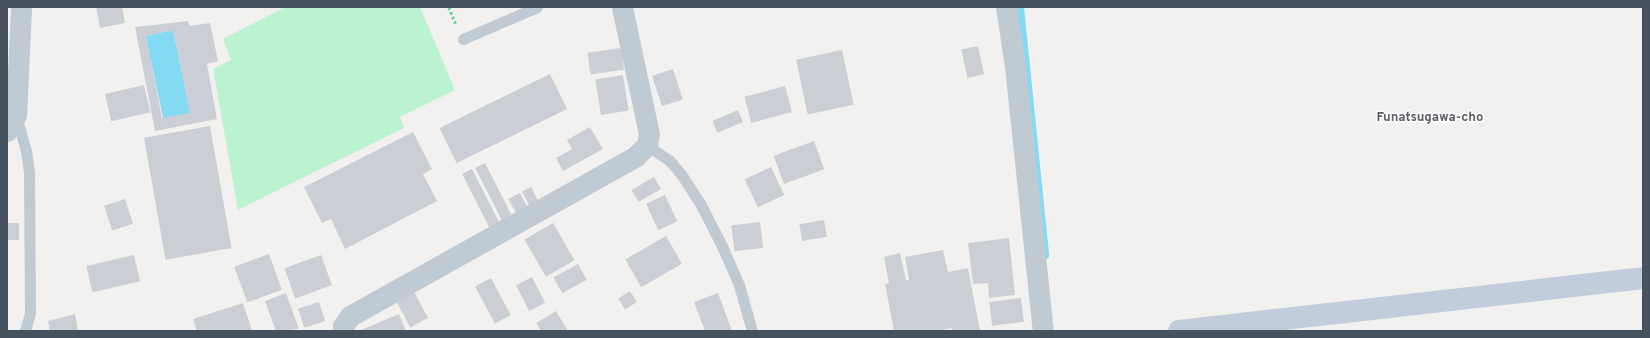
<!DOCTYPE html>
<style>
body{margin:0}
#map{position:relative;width:1650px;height:338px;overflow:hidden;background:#f3f0f0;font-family:Overpass,sans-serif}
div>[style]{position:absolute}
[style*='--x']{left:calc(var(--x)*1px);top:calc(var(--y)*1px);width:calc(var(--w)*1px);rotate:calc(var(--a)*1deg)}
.green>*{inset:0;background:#bbf3d2}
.water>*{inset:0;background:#85daf3;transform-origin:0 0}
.stream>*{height:7px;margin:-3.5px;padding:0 3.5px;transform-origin:3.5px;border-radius:3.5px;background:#85daf3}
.building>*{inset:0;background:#cbcfd5;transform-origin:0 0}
.path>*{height:2.5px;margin-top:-1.25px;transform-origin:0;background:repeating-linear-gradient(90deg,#71d4a5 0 3px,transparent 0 5px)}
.lane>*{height:11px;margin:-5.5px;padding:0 5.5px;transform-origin:5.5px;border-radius:5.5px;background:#c0cad3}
.street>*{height:21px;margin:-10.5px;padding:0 10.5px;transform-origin:10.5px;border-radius:10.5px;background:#c0cad3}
.secondary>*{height:22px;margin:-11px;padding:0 11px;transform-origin:11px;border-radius:11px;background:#c1cdda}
span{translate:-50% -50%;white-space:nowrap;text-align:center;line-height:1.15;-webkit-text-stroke:3px #fff;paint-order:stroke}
.quarter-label{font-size:13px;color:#5c6066;font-weight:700}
.frame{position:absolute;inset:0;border:8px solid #46535f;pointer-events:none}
</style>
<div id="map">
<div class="green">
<div style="clip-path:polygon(285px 7px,420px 7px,455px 90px,400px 117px,404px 128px,238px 210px,213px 69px,231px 60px,223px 39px)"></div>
</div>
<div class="water">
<div style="left:173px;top:30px;width:85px;height:28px;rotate:78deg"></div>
</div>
<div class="stream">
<div style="--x:1020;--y:7;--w:249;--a:84.2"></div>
</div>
<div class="building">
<div style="clip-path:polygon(96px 7px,122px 7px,125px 23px,100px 28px)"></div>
<div style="clip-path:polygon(evenodd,188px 21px,190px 26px,210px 23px,218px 61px,207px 64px,217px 119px,155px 131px,135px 27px,188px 21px,173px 30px,190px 113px,162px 118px,146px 36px,173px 30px)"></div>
<div style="left:978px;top:46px;width:29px;height:17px;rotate:78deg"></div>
<div style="left:621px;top:48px;width:22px;height:34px;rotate:82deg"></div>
<div style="left:842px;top:50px;width:56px;height:47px;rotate:78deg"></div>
<div style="left:673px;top:69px;width:32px;height:22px;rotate:72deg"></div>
<div style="left:550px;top:74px;width:39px;height:123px;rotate:64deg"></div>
<div style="left:623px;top:75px;width:36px;height:28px;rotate:81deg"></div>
<div style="left:144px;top:85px;width:28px;height:40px;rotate:77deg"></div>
<div style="left:785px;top:86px;width:27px;height:42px;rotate:75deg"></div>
<div style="left:738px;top:110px;width:13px;height:28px;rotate:67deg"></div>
<div style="left:210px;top:126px;width:124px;height:67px;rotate:80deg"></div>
<div style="clip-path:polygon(590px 127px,603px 149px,563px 171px,556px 158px,572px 149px,567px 140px)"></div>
<div style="clip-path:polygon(413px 132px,432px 169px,423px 174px,437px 201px,345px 249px,331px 219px,322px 223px,304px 187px)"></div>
<div style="left:814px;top:141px;width:30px;height:43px;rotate:70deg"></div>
<div style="left:485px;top:163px;width:61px;height:11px;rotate:63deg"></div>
<div style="left:771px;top:167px;width:31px;height:29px;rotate:65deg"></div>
<div style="left:472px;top:169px;width:63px;height:11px;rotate:63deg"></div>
<div style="left:654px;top:177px;width:14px;height:26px;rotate:60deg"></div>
<div style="left:531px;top:187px;width:17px;height:10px;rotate:62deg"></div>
<div style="left:520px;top:193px;width:17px;height:13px;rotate:62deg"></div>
<div style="left:665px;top:195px;width:29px;height:21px;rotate:65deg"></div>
<div style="left:125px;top:199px;width:26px;height:22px;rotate:72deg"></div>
<div style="left:824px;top:220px;width:17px;height:25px;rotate:80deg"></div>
<div style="left:760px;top:222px;width:26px;height:29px;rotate:83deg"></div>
<div style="left:7px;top:223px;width:12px;height:17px"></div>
<div style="left:553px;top:223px;width:43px;height:33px;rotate:60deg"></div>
<div style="left:666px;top:236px;width:32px;height:47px;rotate:60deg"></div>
<div style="clip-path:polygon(1009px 238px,1015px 295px,989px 298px,988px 283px,973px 284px,968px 243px)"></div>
<div style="clip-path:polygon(943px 250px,948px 272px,968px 268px,980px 331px,953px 331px,952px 328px,937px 331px,894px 331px,885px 284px,889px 283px,884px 257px,900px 253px,906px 280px,909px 280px,905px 257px)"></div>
<div style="left:269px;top:254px;width:38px;height:37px;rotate:70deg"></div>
<div style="left:134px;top:255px;width:27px;height:49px;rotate:77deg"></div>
<div style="left:321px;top:255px;width:32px;height:39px;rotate:70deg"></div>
<div style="left:578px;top:264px;width:18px;height:28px;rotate:61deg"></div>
<div style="left:532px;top:277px;width:29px;height:18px;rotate:63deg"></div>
<div style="left:491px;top:278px;width:42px;height:18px;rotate:62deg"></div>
<div style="left:412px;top:288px;width:34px;height:20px;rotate:62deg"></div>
<div style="left:630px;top:291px;width:13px;height:14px;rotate:58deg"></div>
<div style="clip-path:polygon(286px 293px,299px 329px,276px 331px,265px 301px)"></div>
<div style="clip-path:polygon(718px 293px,732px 331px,705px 331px,694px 302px)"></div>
<div style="left:1021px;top:298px;width:24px;height:32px;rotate:83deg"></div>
<div style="left:319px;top:302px;width:20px;height:22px;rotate:72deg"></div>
<div style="clip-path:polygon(243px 303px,252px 331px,197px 331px,193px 319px)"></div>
<div style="clip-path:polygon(556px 311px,568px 331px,541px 331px,536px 323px)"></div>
<div style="clip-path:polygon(75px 314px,78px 331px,50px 331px,48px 321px)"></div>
<div style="clip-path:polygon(399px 314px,406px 331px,359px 331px)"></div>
</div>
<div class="path">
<div style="--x:449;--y:7;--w:18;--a:68"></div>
</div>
<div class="lane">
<div style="--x:463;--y:39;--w:81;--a:-23.4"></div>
<div style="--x:16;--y:116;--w:36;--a:74"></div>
<div style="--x:26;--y:151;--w:22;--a:82"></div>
<div style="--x:29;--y:173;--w:140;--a:89.6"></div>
<div style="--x:30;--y:313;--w:19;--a:106"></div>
<div style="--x:647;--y:145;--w:28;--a:35"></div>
<div style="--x:670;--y:161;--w:17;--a:50"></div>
<div style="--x:681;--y:174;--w:37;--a:57"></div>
<div style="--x:701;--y:205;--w:46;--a:62.9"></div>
<div style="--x:722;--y:246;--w:43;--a:66.4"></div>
<div style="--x:739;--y:285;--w:48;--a:74.2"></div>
</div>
<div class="street">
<div style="--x:1006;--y:7;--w:60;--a:81.3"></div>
<div style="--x:1015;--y:66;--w:266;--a:84"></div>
<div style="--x:7;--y:131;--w:18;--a:-61"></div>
<div style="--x:16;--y:115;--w:108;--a:-87.3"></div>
<div style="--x:343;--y:331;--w:5;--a:-90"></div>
<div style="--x:343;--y:326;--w:12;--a:-55"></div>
<div style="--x:350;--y:316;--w:328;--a:-29.2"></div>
<div style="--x:636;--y:156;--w:16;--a:-45"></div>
<div style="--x:647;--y:145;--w:11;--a:-80"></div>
<div style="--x:649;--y:134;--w:130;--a:-102"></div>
</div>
<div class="secondary">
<div style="--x:1179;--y:331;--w:467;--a:-6.5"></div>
</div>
<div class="quarter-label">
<span style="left:1430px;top:118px">Funatsugawa-cho</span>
</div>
<div class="frame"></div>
</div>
